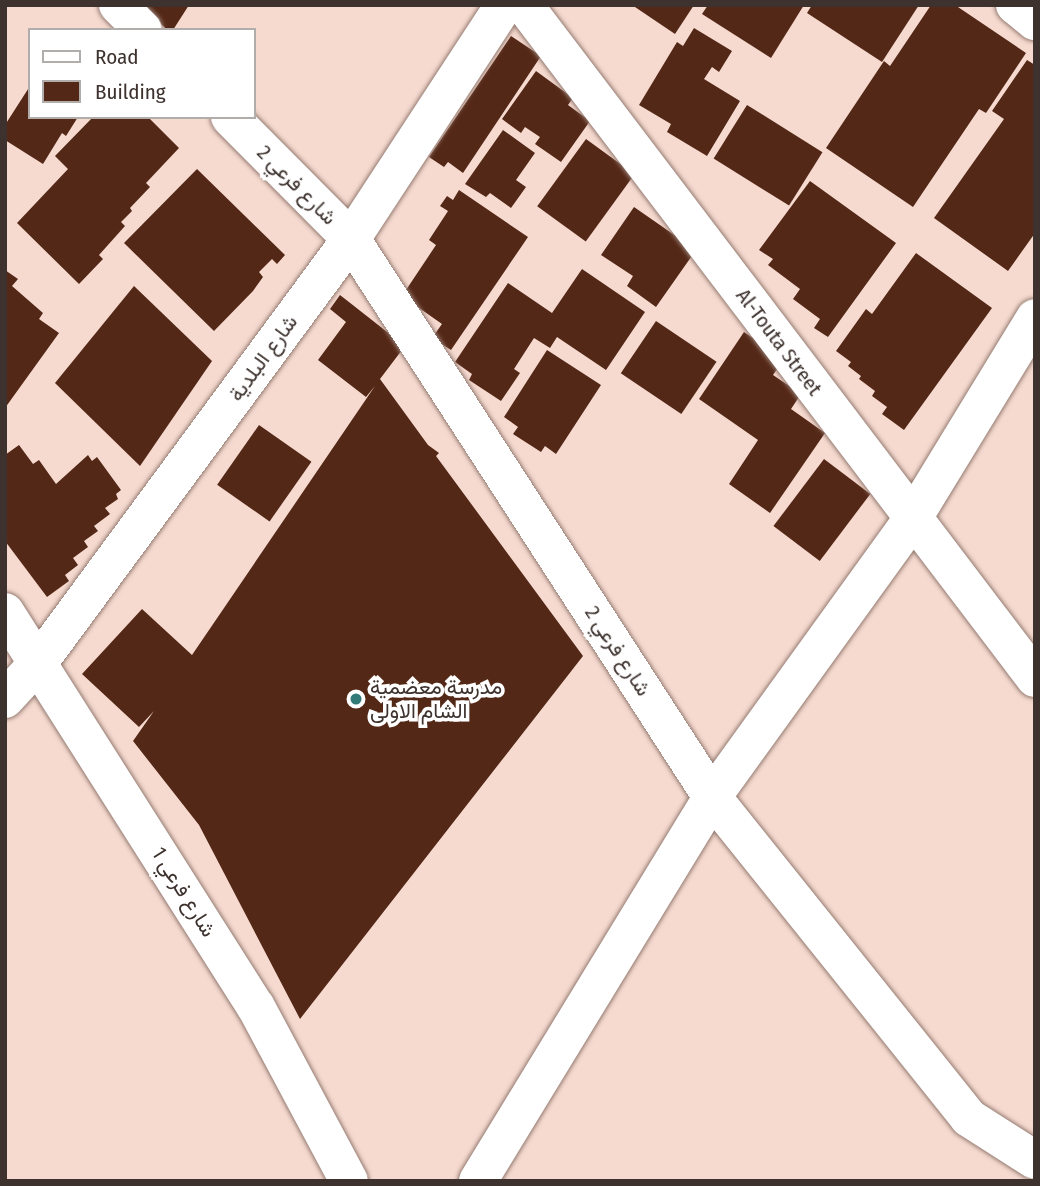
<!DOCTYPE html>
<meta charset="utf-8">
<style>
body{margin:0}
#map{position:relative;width:1040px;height:1186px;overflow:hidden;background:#f6dad0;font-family:"Fira Sans Condensed",Vazirmatn,sans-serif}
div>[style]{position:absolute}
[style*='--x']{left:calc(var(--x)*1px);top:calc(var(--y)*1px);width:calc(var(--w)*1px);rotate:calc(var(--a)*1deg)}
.building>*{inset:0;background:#542817;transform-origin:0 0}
.roads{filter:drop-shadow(0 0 2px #947b71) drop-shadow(0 0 2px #947b71)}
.minor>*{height:38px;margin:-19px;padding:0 19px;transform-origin:19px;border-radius:19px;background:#fff}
.tertiary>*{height:38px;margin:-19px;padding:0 19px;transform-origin:19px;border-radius:19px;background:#fff}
.dots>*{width:19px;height:19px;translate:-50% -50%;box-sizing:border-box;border:4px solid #fff;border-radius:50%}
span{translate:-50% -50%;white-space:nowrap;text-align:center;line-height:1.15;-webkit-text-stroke:7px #fff;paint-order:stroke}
.street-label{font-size:21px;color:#3d322e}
.poi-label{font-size:21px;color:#3d322e}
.left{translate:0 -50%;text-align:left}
.frame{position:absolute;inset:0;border:7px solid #3d322e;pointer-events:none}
.legend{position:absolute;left:28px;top:28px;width:228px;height:91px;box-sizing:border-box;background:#fff;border:2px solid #b1adab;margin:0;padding:9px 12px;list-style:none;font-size:21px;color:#3d322e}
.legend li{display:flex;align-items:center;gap:14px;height:35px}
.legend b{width:35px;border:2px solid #b1adab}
</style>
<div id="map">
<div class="building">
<div style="clip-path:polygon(143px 5px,189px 5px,173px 30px,167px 30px)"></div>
<div style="clip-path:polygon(632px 5px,694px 5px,675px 34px)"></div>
<div style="clip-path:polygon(708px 5px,804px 5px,771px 58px,702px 14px)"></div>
<div style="clip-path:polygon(812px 5px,919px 5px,882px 62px,807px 13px)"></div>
<div style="clip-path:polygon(931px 5px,955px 5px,1026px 53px,986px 113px,979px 109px,913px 207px,826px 148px,884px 61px,890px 66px)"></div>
<div style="clip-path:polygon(694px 28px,732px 51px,719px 72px,712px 67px,704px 79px,740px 101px,707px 156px,667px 132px,671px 124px,639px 105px,677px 42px,683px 46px)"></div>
<div style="clip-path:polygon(511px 36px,541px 56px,463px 173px,448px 162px,444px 167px,429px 157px)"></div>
<div style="clip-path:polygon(1027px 60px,1035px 65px,1035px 233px,1008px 271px,934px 218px,1004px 119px,992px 111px)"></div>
<div style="clip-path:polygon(536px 71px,573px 98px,568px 105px,590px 121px,561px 162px,535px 144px,540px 137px,525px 127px,521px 133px,502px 119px)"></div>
<div style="clip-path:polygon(30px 86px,30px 117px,78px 117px,66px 136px,62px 133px,43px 164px,5px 140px,5px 125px)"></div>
<div style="left:747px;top:105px;width:89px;height:63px;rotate:32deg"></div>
<div style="clip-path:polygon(93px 117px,148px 117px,179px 148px,146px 183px,150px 187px,130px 208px,132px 211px,121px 222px,125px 226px,99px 255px,103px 259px,79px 284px,17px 223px,68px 169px,55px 156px)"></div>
<div style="clip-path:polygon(503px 130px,535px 153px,516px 180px,526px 187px,511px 208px,490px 193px,486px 197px,465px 184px)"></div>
<div style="left:586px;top:139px;width:60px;height:83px;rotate:36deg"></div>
<div style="clip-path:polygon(197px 169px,285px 255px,277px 264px,272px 259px,259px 272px,263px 277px,253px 291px,214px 331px,124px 243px)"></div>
<div style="clip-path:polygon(810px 181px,896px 243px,828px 337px,814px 328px,820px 319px,793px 299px,800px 289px,768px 265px,773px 259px,759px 250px)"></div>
<div style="clip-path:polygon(459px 190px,528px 237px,451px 350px,432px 338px,442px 324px,402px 296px,436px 245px,429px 240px,448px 211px,440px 206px,447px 196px,453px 200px)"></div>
<div style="clip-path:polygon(634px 207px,696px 250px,656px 307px,627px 286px,633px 276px,601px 255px)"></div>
<div style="clip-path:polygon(916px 253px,992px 308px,904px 430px,882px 414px,887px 407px,872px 396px,875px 391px,859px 379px,861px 376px,848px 366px,851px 362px,836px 351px,866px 309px,872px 314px)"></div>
<div style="clip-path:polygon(582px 269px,645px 312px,606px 370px,557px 337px,550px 348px,534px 338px,514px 369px,520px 373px,501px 401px,469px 380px,472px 374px,455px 362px,508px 283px,552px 313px)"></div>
<div style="clip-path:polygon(5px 270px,18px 279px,12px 286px,43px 313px,39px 319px,59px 333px,5px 408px)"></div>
<div style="clip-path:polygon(134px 286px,212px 361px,140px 466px,55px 383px)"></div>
<div style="clip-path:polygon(340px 295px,405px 346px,380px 379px,428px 445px,439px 453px,436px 456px,583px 656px,300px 1019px,199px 825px,133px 741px,154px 711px,139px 727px,82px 674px,142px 609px,192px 655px,375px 386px,366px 397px,318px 360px,346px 322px,330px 309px)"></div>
<div style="left:656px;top:321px;width:73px;height:63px;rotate:34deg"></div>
<div style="clip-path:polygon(744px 332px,784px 359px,773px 375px,801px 394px,791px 409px,825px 433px,770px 513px,729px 484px,758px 440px,699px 399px)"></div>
<div style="clip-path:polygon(547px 350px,601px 385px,556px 454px,545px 446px,541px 452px,513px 434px,518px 427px,504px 417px)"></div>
<div style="left:259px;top:425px;width:64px;height:73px;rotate:35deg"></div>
<div style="clip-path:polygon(19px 445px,33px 464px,39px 460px,56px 484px,88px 455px,92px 461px,97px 457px,121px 490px,116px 494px,118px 499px,105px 508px,110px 514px,94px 526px,98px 531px,84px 541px,88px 547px,73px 558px,78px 565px,65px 575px,69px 581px,47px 597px,5px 541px,5px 455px)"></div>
<div style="left:824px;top:459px;width:58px;height:84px;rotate:37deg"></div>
</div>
<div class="roads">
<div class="minor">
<div style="--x:118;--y:5;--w:35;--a:45"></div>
<div style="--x:524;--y:5;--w:845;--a:52.79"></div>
<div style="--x:230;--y:117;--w:172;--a:45.2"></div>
<div style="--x:351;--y:239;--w:665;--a:57.1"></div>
<div style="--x:712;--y:797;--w:411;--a:51.3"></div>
<div style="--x:969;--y:1118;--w:78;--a:32.5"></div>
<div style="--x:478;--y:1181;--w:450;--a:-58.6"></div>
</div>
<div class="tertiary">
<div style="--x:1015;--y:5;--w:26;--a:39"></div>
<div style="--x:5;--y:612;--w:468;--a:57.6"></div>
<div style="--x:256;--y:1007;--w:197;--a:61.9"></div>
<div style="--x:5;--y:699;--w:50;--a:-47.4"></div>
<div style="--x:39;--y:662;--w:526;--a:-53.59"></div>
<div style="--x:351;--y:239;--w:280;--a:-56.8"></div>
<div style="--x:712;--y:797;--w:344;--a:-54.2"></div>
<div style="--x:913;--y:518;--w:234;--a:-58.6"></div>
</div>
</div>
<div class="dots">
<div style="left:356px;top:699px;background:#327a77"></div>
</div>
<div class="street-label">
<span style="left:297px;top:185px;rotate:45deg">شارع فرعي 2</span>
<span style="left:779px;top:342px;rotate:53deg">Al-Touta Street</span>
<span style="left:263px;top:358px;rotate:-54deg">شارع البلدية</span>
<span style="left:618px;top:651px;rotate:57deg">شارع فرعي 2</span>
<span style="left:184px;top:892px;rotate:58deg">شارع فرعي 1</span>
</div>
<div class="poi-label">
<span class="left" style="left:370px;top:699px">مدرسة معضمية<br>الشام الاولى</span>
</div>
<div class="frame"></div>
<ul class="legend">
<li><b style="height:9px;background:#fff"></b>Road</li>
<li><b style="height:19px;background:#542817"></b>Building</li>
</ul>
</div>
